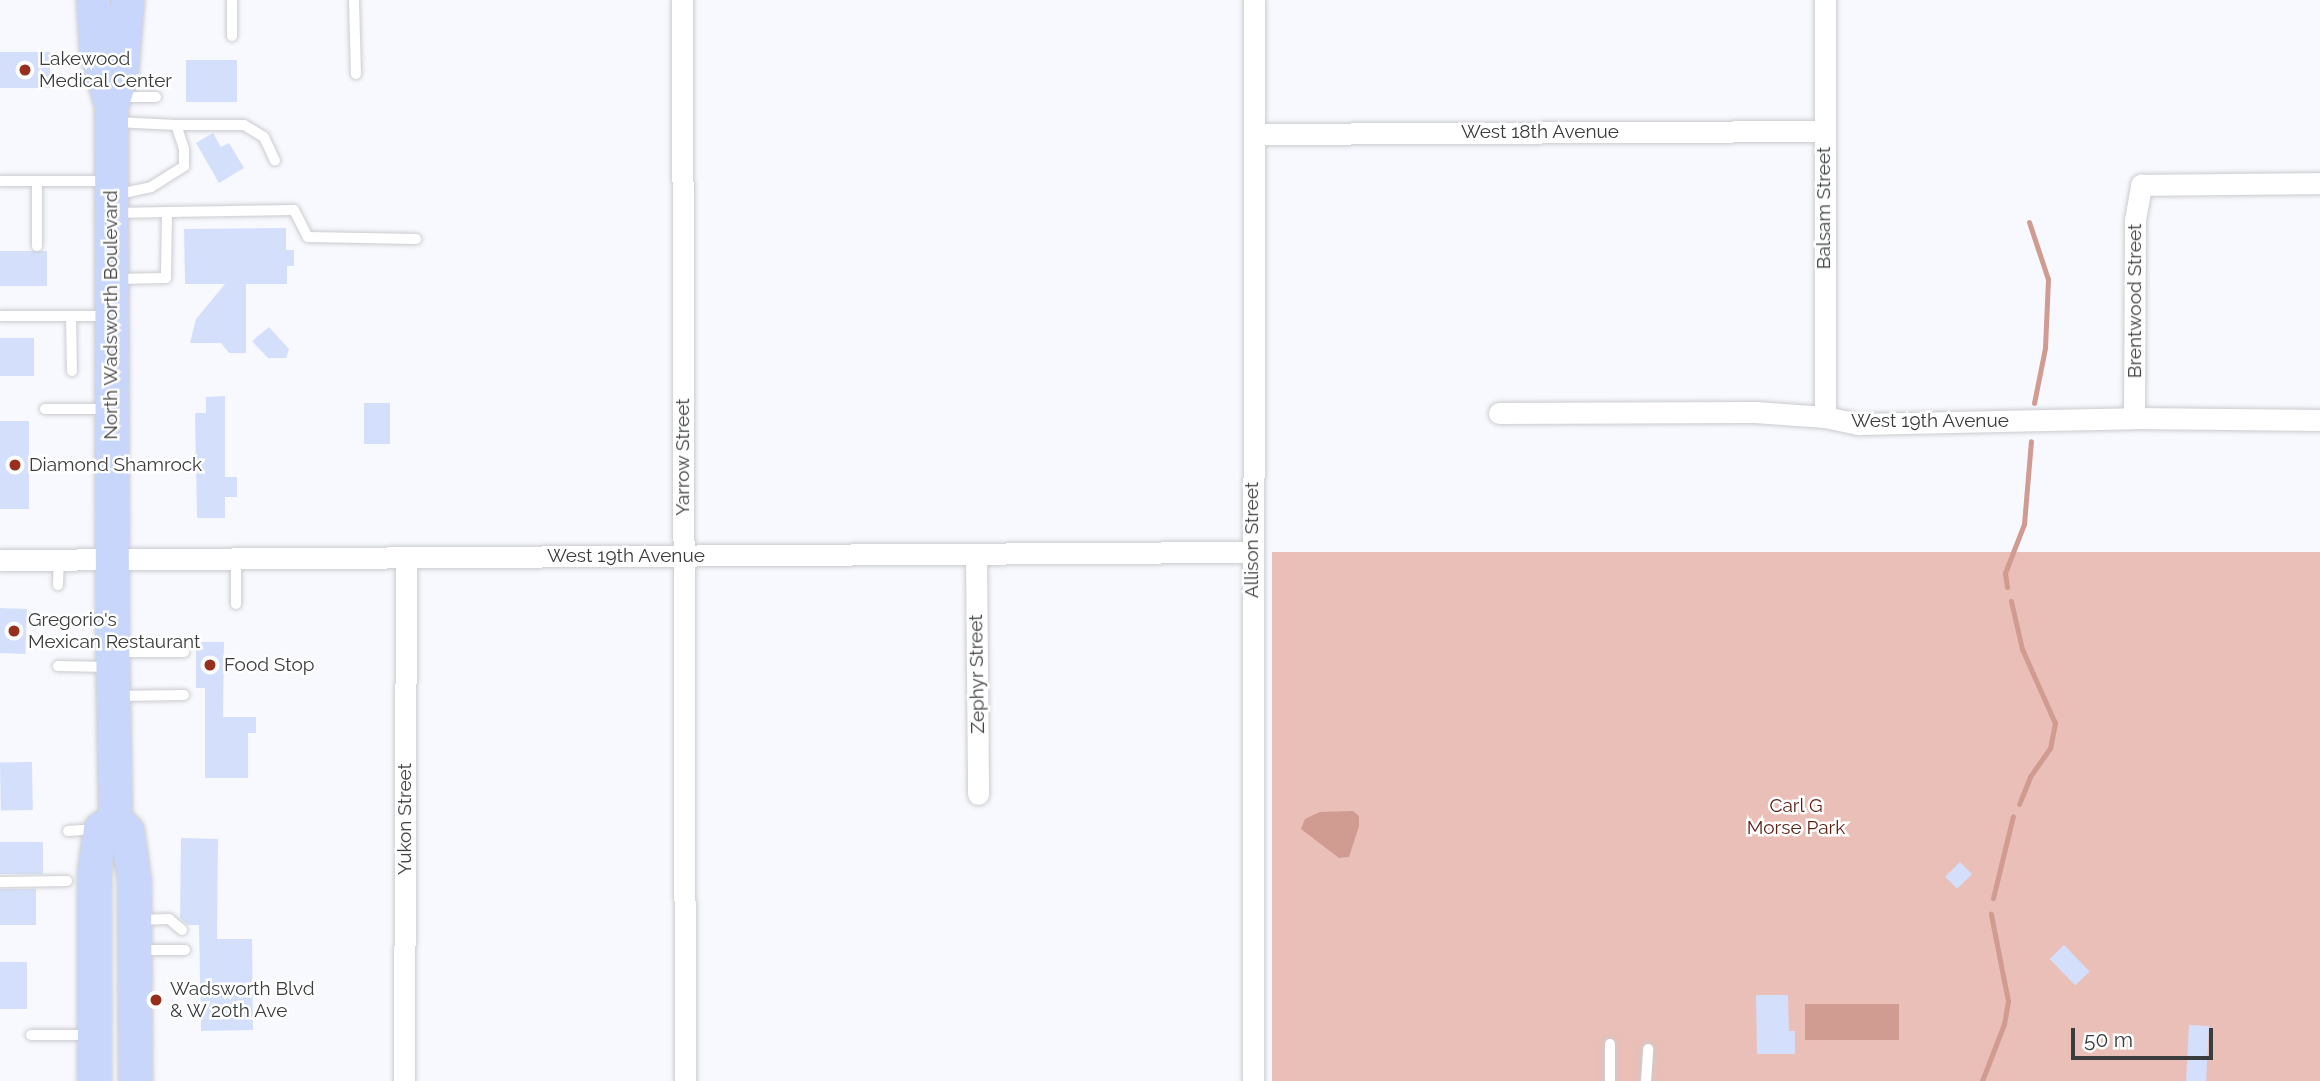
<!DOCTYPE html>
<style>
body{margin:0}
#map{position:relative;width:2320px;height:1081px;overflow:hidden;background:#f8f9fe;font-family:Raleway,sans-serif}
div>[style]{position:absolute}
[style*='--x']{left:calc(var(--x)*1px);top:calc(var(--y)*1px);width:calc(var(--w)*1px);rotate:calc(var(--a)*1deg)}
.green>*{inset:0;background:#e9bfb7;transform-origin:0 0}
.water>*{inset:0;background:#d09b90;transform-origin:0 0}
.stream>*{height:5px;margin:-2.5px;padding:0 2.5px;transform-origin:2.5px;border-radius:2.5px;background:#d09b90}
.building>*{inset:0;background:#d4e0fb;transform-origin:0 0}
.roads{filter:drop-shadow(0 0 2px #cacccf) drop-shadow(0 0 2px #cacccf)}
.service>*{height:10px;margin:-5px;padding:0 5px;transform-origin:5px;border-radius:5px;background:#fff}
.minor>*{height:21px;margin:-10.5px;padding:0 10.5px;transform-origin:10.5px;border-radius:10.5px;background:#fff}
.primary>*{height:33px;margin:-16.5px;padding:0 16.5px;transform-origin:16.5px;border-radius:16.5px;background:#c7d6fa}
.dots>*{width:19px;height:19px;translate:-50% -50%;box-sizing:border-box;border:4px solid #fff;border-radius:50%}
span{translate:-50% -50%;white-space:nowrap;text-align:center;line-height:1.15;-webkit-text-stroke:5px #fff;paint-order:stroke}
.poi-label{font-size:19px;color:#3b3c3d}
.left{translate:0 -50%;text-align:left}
.street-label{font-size:19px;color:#3b3c3d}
.park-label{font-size:19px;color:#5e1f14}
.scale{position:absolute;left:2071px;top:1028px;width:142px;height:32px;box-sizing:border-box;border:4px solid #3b3c3d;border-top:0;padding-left:9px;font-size:21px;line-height:24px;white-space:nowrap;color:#3b3c3d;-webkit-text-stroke:5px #fff;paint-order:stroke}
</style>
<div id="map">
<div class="green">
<div style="left:1272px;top:552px;width:1048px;height:529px"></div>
</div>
<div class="water">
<div style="clip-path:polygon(1353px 811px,1359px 816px,1359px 826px,1349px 857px,1339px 858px,1301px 829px,1305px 819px,1320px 812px)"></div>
<div style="left:1899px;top:1004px;width:36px;height:94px;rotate:90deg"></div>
</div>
<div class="stream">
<div style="--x:2029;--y:222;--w:60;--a:71.6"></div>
<div style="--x:2048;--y:279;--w:69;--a:92.5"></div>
<div style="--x:2045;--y:348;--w:56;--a:101.3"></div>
<div style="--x:2007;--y:587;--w:14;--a:-98"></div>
<div style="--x:2005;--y:573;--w:53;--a:-68.8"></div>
<div style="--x:2024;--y:524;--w:83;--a:-85.2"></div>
<div style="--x:2011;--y:601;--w:49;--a:77.1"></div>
<div style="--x:2022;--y:649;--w:81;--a:66"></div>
<div style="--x:2055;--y:723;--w:25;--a:101"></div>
<div style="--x:2050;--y:748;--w:35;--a:125"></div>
<div style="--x:2030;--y:777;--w:29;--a:112"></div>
<div style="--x:1993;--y:898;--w:84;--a:-76.3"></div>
<div style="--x:1982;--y:1081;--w:61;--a:-68.9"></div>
<div style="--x:2004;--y:1024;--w:23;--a:-80"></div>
<div style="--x:2008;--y:1001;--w:89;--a:-101.1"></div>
</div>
<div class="building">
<div style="left:0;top:52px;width:50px;height:36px"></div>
<div style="left:186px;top:60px;width:51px;height:42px"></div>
<div style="clip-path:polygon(213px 133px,221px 147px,229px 143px,244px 168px,219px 183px,196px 143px)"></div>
<div style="clip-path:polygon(286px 228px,286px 250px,294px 250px,294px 266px,287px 266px,287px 284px,246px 284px,246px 353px,229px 353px,221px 343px,190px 343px,196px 319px,225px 284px,185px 284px,184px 229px)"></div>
<div style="left:0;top:251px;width:47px;height:35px"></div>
<div style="clip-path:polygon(269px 327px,289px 349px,286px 358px,268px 358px,252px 341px)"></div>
<div style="left:0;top:338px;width:34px;height:38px"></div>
<div style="clip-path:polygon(225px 396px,225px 477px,237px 477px,237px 497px,225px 497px,225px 518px,197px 518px,195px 413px,206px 413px,206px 397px)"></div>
<div style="left:364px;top:403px;width:26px;height:41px"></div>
<div style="left:0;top:421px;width:29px;height:88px"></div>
<div style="left:0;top:608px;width:27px;height:45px;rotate:2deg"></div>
<div style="clip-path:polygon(196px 642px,224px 642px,223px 717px,256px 717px,256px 733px,248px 733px,248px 778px,205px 778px,205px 688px,196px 688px)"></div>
<div style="left:32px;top:762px;width:48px;height:32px;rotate:89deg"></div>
<div style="clip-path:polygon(181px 838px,218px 839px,217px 939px,252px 939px,253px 1030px,201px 1031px,199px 925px,188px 925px,180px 918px)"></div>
<div style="left:0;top:842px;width:43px;height:32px"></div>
<div style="left:1960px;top:862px;width:17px;height:21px;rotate:45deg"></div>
<div style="left:36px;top:889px;width:36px;height:36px;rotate:90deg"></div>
<div style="left:2064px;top:945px;width:37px;height:20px;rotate:46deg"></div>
<div style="left:0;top:962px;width:27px;height:47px"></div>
<div style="clip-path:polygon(1756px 995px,1788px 995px,1789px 1031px,1795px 1031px,1795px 1054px,1757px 1054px)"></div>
<div style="left:2189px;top:1025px;width:20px;height:56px;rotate:3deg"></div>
</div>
<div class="roads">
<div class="service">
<div style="--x:232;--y:0;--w:36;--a:90"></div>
<div style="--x:354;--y:0;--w:74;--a:88.5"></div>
<div style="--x:117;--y:97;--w:39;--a:0"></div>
<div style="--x:176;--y:125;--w:68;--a:0"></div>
<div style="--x:244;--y:125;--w:23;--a:31"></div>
<div style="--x:264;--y:137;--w:26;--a:65"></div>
<div style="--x:0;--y:181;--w:109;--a:0"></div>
<div style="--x:37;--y:181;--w:65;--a:90"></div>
<div style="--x:114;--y:195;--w:38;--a:-12"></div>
<div style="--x:151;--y:187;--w:39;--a:-32"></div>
<div style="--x:184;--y:166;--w:17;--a:-90"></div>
<div style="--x:184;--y:149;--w:25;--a:-108"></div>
<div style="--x:176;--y:125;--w:61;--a:-177.2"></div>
<div style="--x:167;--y:212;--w:127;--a:-0.9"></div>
<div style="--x:294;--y:210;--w:30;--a:63"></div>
<div style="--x:308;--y:237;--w:108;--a:1.1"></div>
<div style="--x:114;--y:213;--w:53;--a:-1.1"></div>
<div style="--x:167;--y:212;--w:66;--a:90.9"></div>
<div style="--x:166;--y:278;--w:51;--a:178.9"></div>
<div style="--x:0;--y:316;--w:109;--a:0"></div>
<div style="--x:71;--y:316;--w:55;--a:89"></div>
<div style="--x:45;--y:409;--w:64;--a:0"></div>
<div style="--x:236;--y:559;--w:45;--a:90"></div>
<div style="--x:58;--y:585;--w:25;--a:-88"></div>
<div style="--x:117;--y:652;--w:67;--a:0"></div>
<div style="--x:58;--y:666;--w:50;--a:1.1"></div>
<div style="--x:115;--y:696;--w:69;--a:-0.8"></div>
<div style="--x:68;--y:831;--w:28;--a:-4"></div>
<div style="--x:0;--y:882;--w:67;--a:-0.9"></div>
<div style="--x:137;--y:920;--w:32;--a:-2"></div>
<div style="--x:169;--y:919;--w:17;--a:40"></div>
<div style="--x:137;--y:950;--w:48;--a:0"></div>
<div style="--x:31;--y:1035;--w:60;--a:0"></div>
<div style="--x:1610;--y:1081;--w:37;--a:-90"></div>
<div style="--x:1646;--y:1081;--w:32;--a:-86"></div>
</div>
<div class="minor">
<div style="--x:682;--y:0;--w:1081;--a:89.84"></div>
<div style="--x:1256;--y:134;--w:568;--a:-0.3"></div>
<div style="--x:1499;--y:413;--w:256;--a:-0.2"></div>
<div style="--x:1755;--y:412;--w:70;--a:4.1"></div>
<div style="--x:1825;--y:417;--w:35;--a:12"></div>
<div style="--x:1859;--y:424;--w:275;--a:-1.2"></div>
<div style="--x:2134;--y:418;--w:186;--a:0.6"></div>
<div style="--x:1825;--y:417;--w:417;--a:-90"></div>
<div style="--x:2134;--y:418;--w:198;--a:-89.7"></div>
<div style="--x:2135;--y:220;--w:36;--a:-80"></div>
<div style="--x:2141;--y:185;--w:179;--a:-0.6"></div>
<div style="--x:976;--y:554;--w:240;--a:89.5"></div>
<div style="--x:0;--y:560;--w:1251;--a:-0.37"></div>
<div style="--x:404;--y:1081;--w:523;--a:-89.78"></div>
<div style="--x:1253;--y:1081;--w:1081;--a:-89.95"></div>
</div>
<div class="primary">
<div style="--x:93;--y:0;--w:51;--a:86.6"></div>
<div style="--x:96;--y:51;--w:56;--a:74.5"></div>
<div style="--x:127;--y:0;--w:75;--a:94.6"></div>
<div style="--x:121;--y:75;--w:32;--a:108"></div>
<div style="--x:111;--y:105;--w:536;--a:89.89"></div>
<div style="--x:112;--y:641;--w:178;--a:89"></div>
<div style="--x:115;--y:819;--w:17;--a:45"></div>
<div style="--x:127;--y:831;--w:50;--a:82"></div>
<div style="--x:134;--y:881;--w:200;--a:89.7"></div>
<div style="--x:94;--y:1081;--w:210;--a:-90"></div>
<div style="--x:94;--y:871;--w:42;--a:-81.9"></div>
<div style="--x:100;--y:829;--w:18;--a:-34"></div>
</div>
</div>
<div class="dots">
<div style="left:25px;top:70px;background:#982f1d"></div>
<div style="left:15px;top:465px;background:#982f1d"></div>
<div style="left:14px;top:631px;background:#982f1d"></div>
<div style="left:210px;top:665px;background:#982f1d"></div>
<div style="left:156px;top:1000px;background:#982f1d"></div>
</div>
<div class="poi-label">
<span class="left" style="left:39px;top:70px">Lakewood<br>Medical Center</span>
<span class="left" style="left:29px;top:465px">Diamond Shamrock</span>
<span class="left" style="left:28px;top:631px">Gregorio's<br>Mexican Restaurant</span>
<span class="left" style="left:224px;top:665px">Food Stop</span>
<span class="left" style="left:170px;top:1000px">Wadsworth Blvd<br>&amp; W 20th Ave</span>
</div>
<div class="street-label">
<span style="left:1540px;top:132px">West 18th Avenue</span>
<span style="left:1824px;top:208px;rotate:-90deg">Balsam Street</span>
<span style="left:2135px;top:301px;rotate:-90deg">Brentwood Street</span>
<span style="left:111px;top:315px;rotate:-90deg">North Wadsworth Boulevard</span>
<span style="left:1930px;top:421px">West 19th Avenue</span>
<span style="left:683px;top:457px;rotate:-90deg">Yarrow Street</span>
<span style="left:1252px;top:540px;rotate:-90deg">Allison Street</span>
<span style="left:626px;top:556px">West 19th Avenue</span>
<span style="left:977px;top:674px;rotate:-91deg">Zephyr Street</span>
<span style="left:405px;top:819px;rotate:-90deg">Yukon Street</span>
</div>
<div class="park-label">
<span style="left:1796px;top:817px">Carl G<br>Morse Park</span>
</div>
<div class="scale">50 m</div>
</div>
